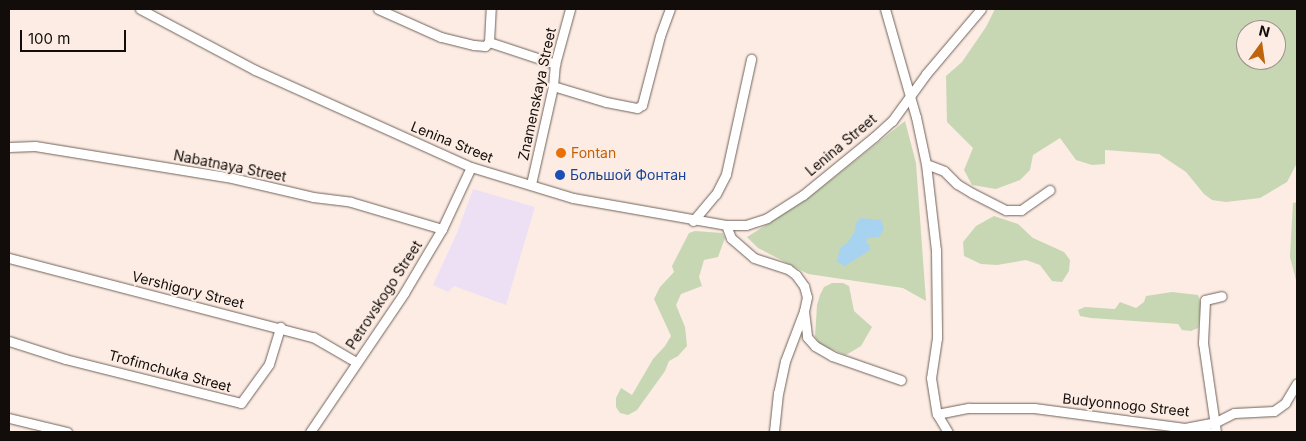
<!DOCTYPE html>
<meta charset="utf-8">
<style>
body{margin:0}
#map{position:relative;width:1306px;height:441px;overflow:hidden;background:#fcece3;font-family:Inter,sans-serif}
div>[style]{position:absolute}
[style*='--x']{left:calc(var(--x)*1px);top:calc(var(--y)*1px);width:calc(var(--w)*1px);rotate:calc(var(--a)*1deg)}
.industrial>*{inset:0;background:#eee0f4}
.green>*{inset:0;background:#c7d7b4}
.water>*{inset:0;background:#a7d2f0}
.roads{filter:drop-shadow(0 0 1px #70625a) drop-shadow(0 0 1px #70625a)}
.minor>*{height:9px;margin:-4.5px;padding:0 4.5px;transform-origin:4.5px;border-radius:4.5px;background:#fff}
.dots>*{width:14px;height:14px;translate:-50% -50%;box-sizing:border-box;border:2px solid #fcece3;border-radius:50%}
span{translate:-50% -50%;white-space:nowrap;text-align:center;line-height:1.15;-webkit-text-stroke:4px #fcece3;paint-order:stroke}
.street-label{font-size:14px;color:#120d0a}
.food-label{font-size:14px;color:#c56008}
.left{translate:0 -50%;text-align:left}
.transit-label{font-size:14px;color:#164399}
.frame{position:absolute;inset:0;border:10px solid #120d0a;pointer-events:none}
.north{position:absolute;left:1236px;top:20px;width:50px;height:50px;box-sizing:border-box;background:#fcece3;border:1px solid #9e938c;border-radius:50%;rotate:14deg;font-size:14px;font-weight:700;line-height:20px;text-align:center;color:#120d0a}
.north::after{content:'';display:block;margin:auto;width:18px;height:22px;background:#bf640c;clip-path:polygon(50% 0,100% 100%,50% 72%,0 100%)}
.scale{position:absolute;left:20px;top:30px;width:106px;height:22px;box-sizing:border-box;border:2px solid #120d0a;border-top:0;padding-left:6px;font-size:15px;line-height:18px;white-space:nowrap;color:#120d0a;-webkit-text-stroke:4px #fcece3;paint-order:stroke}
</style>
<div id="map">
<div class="industrial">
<div style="clip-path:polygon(473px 189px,535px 207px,506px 305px,454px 286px,448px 292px,433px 285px,457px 233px)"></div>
</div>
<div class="green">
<div style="clip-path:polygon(evenodd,995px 9px,1297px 9px,1297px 163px,1287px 182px,1260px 198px,1226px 202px,1212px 200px,1204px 194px,1186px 172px,1159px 154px,1105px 150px,1105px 164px,1092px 165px,1076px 160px,1060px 138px,1033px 155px,1030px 170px,1020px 180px,996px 189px,972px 185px,964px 170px,973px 148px,947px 122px,946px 76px,962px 62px,986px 27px,995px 9px,1246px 30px,1276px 30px,1276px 60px,1246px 60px,1246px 30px)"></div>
<div style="clip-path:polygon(905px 121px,916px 163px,926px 301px,903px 288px,808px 274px,758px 248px,747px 237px,807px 199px)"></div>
<div style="clip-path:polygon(1297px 202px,1297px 284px,1290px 257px,1293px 203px)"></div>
<div style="clip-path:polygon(994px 216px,1018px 224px,1033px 238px,1064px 252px,1070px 260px,1069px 271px,1062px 282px,1052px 281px,1040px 265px,1026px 260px,997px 265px,981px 264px,964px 256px,963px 242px,976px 226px)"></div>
<div style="clip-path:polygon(695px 231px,722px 233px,725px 238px,718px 257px,704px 260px,699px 277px,702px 286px,681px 294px,676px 305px,685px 327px,687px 346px,678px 356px,669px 361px,665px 371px,637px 410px,628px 415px,620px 413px,616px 407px,616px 398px,621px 388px,632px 395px,653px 359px,665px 346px,671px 336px,654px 299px,660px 287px,674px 272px,672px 266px,689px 233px)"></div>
<div style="clip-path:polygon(832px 283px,843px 283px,849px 286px,854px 311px,872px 327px,861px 346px,846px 355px,821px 345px,815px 337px,817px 305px,820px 295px,824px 287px)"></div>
<div style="clip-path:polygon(1172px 292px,1198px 295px,1201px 304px,1198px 328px,1191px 331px,1182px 330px,1178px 324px,1091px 318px,1080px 316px,1078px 310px,1085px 307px,1115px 309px,1120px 302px,1136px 308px,1144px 302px,1146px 296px)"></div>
</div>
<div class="water">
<div style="clip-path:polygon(861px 218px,881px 220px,884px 229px,879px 237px,868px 238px,866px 243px,870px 245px,870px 250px,845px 266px,837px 262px,840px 248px,848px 242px,855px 231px,856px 223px)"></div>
</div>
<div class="roads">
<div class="minor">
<div style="--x:140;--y:9;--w:130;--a:27.9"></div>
<div style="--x:255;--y:70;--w:237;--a:24.2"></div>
<div style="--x:471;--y:167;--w:107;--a:16.9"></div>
<div style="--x:573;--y:198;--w:155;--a:10"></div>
<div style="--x:726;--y:225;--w:20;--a:0"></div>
<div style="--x:746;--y:225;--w:22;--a:-18"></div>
<div style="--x:767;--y:218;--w:43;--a:-32.6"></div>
<div style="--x:803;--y:195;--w:92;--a:-39.2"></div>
<div style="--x:874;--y:137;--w:24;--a:-42"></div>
<div style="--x:892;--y:121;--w:58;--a:-54.1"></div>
<div style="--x:926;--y:74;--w:85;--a:-49.8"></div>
<div style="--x:378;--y:9;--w:69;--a:24"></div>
<div style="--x:441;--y:37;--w:34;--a:14"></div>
<div style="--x:474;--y:45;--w:11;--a:5"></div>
<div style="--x:485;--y:46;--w:6;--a:-45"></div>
<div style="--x:489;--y:42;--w:70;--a:18.4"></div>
<div style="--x:885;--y:9;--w:112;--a:74"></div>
<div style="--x:916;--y:117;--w:48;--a:78"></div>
<div style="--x:926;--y:164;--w:87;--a:83.4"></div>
<div style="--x:936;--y:250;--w:88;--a:89.3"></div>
<div style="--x:937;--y:338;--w:40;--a:98.5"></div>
<div style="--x:931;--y:378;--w:36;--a:81"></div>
<div style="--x:937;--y:414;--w:21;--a:59"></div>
<div style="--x:489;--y:42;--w:33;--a:-87"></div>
<div style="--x:553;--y:86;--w:55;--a:16.8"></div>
<div style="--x:606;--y:102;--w:32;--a:11"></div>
<div style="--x:637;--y:108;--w:6;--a:-31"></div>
<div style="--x:642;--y:105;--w:71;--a:-75.4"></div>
<div style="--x:660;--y:36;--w:29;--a:-70"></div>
<div style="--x:9;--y:147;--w:26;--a:-2"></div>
<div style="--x:35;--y:146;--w:200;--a:9.2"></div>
<div style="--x:232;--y:178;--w:83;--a:13.2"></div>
<div style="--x:313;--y:197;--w:38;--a:7"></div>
<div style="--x:351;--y:202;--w:95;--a:16.5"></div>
<div style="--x:926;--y:164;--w:19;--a:21"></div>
<div style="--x:944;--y:171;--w:18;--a:45"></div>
<div style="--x:957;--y:184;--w:17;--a:31"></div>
<div style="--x:972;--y:193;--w:38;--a:27"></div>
<div style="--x:1006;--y:210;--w:15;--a:0"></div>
<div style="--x:1021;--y:210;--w:35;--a:-35"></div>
<div style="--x:531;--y:184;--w:100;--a:-77.3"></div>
<div style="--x:553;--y:86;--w:22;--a:-85"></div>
<div style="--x:555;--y:64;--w:57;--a:-74.7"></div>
<div style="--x:693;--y:221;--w:35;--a:-50"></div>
<div style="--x:716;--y:194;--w:22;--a:-63"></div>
<div style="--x:726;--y:174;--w:118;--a:-77.7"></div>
<div style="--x:726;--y:225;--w:14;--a:69"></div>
<div style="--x:731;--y:238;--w:30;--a:41"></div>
<div style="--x:754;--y:258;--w:36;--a:18"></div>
<div style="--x:788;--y:269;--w:10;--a:37"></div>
<div style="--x:796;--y:275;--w:14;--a:54"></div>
<div style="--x:804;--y:286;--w:11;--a:75"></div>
<div style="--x:807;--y:297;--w:14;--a:102"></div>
<div style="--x:804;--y:311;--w:53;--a:110.8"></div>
<div style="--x:785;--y:361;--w:33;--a:102"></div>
<div style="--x:778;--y:393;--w:39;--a:96"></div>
<div style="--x:9;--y:258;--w:314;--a:14.6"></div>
<div style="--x:313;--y:337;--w:50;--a:30.2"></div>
<div style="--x:804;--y:311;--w:26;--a:83"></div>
<div style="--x:807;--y:337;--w:12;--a:48"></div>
<div style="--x:815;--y:346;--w:20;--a:30"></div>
<div style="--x:832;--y:356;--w:73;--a:19.2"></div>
<div style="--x:9;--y:341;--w:59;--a:17.8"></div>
<div style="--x:65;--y:359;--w:181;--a:14"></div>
<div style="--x:241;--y:403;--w:48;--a:-54.3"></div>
<div style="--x:269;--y:364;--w:39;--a:-73"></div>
<div style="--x:937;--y:414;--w:33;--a:-11"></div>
<div style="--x:969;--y:408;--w:65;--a:0"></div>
<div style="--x:1034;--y:408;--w:152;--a:7.5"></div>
<div style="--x:1185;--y:428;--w:32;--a:-11"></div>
<div style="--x:1216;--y:422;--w:20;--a:-27"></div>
<div style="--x:1234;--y:413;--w:40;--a:-2.9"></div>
<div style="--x:1274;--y:411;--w:14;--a:-36"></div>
<div style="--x:1285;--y:403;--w:23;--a:-59"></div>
<div style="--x:9;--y:418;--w:60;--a:13.6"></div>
<div style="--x:1190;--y:429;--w:20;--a:9"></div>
<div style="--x:310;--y:432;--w:168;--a:-55.9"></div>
<div style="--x:404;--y:293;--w:74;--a:-59.3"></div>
<div style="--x:442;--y:229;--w:68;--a:-64.9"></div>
<div style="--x:1216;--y:432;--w:90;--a:-98.3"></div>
<div style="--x:1203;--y:343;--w:43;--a:-87.3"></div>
<div style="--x:1205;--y:300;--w:17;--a:-13"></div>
</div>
</div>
<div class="dots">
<div style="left:561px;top:153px;background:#e8710a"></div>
<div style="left:560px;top:175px;background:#1a4fb4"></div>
</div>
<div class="street-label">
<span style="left:537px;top:94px;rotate:-78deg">Znamenskaya Street</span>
<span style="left:452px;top:142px;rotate:22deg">Lenina Street</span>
<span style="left:841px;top:145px;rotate:-40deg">Lenina Street</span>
<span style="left:230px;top:166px;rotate:11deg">Nabatnaya Street</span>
<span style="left:188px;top:290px;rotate:14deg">Vershigory Street</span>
<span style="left:384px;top:295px;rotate:-57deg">Petrovskogo Street</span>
<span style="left:170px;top:371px;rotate:15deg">Trofimchuka Street</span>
<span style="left:1126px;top:405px;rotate:6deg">Budyonnogo Street</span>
</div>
<div class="food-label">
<span class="left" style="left:571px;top:153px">Fontan</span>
</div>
<div class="transit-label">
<span class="left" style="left:570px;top:175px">Большой Фонтан</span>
</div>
<div class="frame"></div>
<div class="north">N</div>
<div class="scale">100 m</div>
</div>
